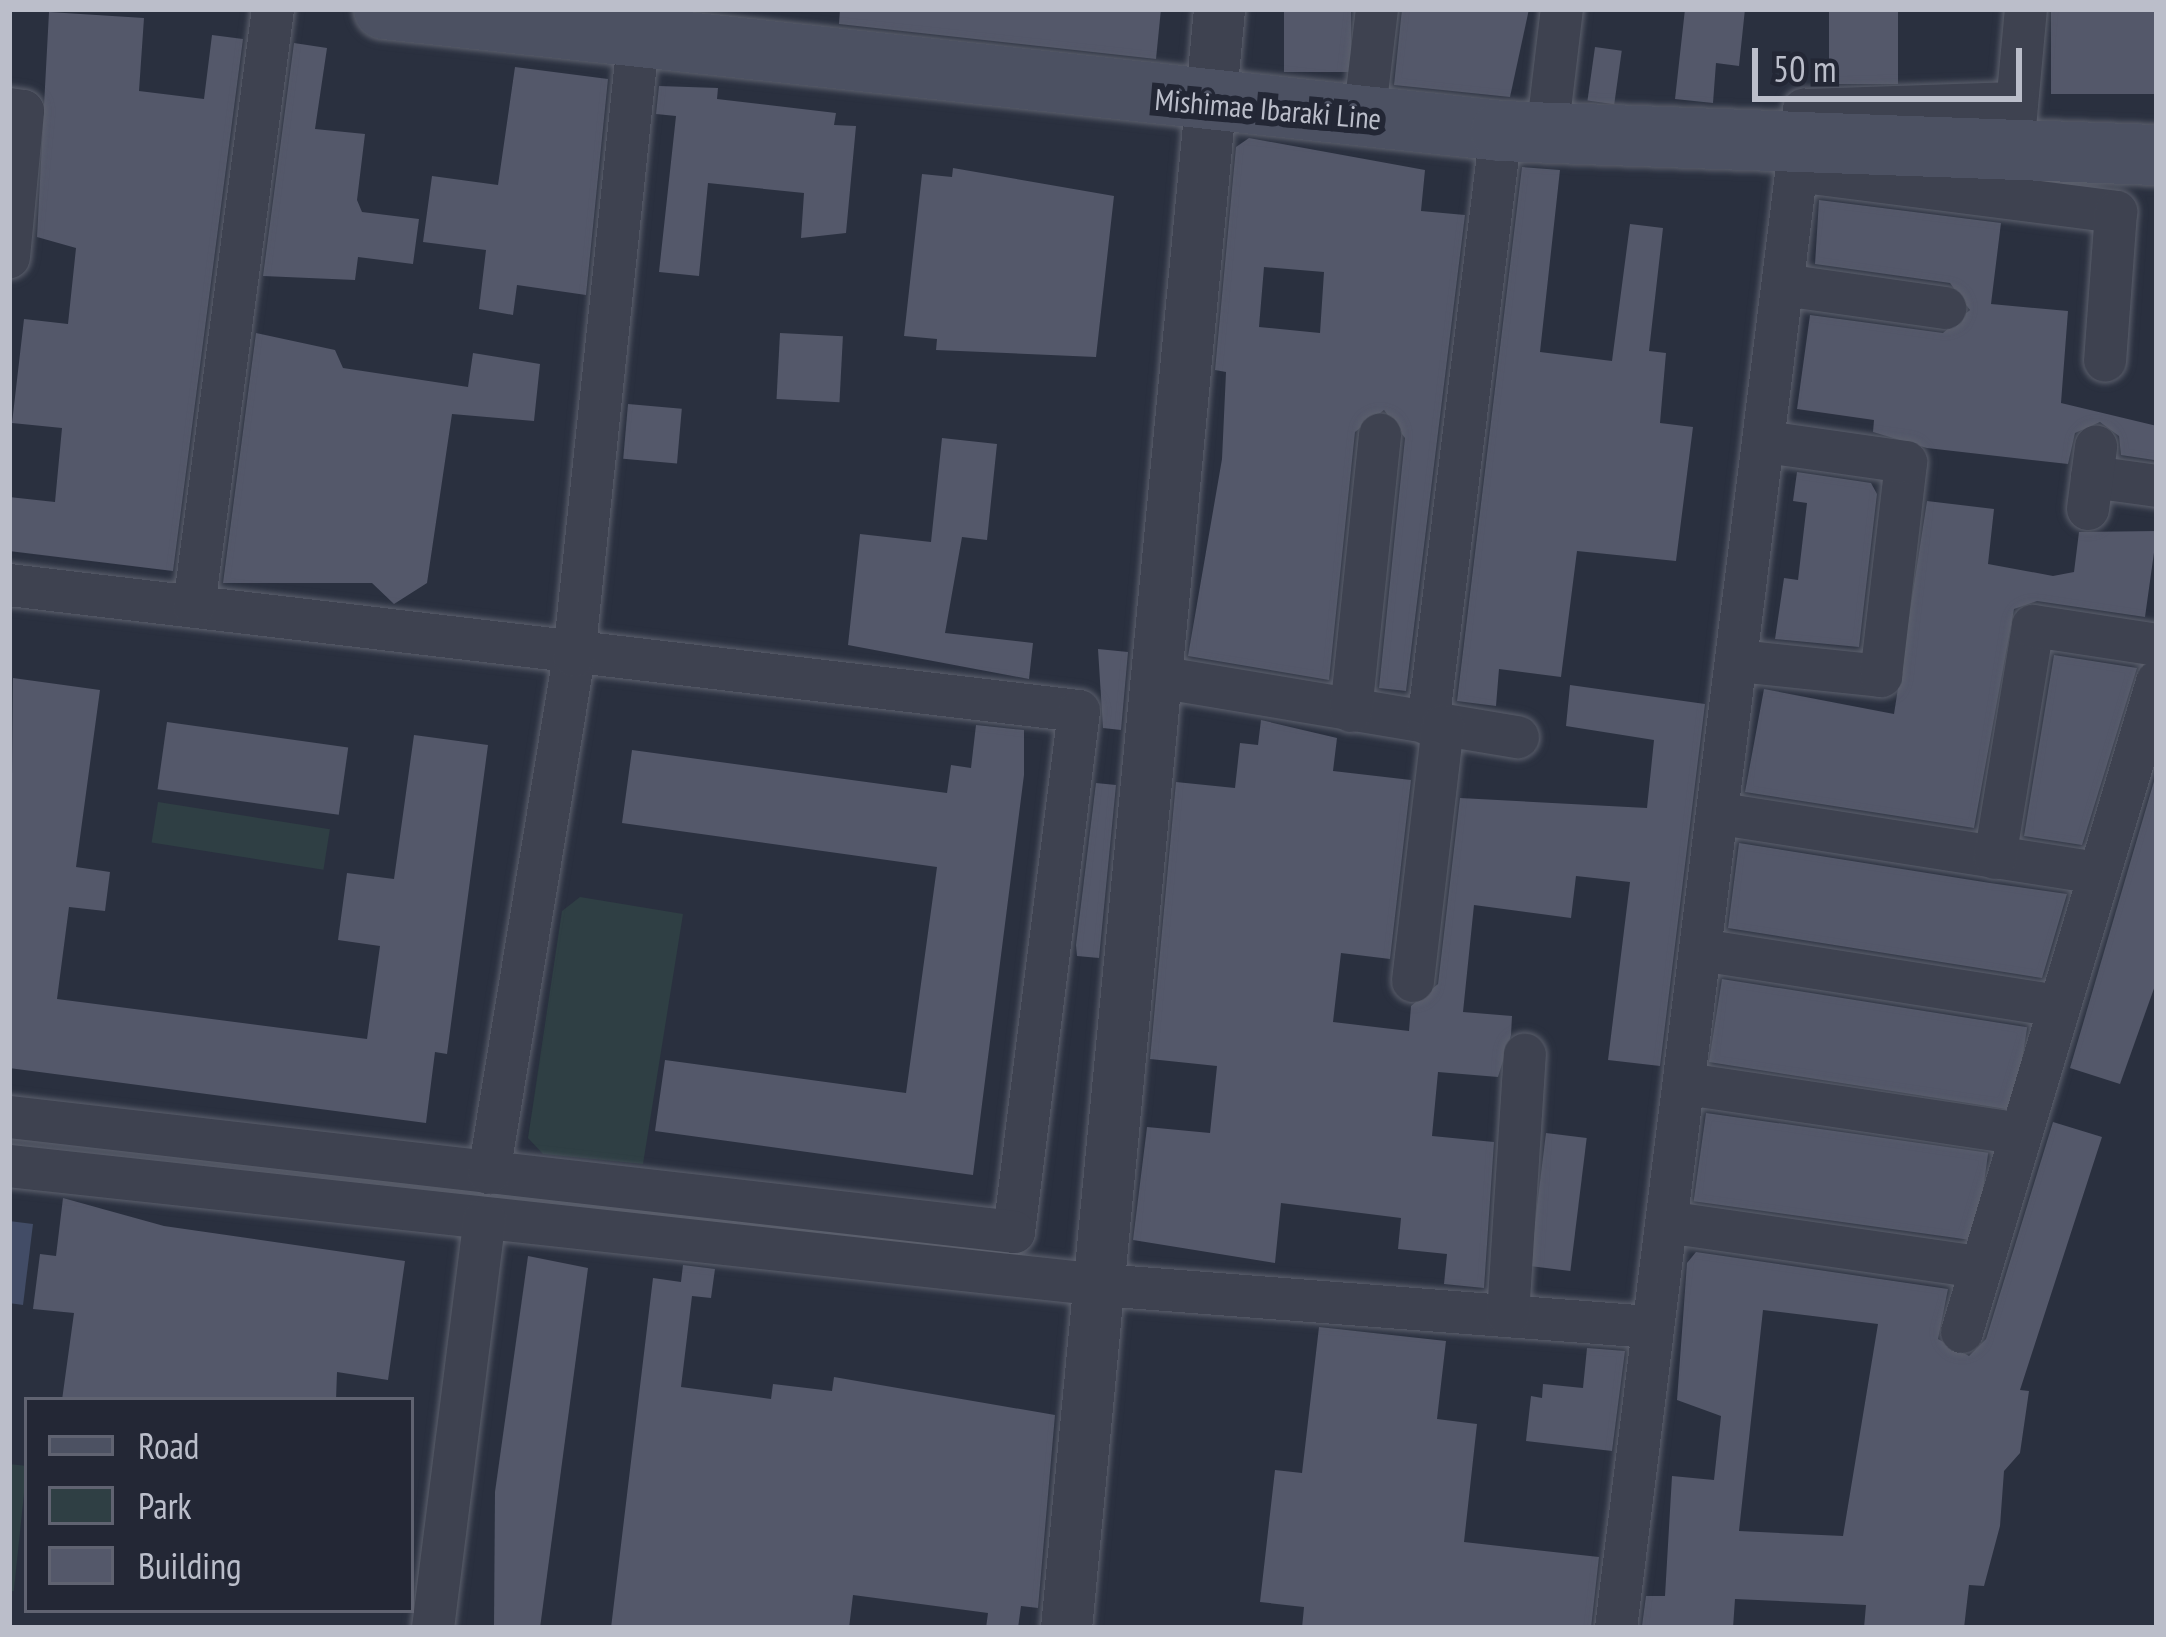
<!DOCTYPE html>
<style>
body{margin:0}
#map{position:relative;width:2166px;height:1637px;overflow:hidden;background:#2a303f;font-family:"PT Sans Narrow",sans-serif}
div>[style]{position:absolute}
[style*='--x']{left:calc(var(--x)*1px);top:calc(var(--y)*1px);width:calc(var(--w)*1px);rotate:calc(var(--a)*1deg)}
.green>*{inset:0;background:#2f3f44;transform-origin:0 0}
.water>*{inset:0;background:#424c66}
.building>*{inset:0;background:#54586a;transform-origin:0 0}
.roads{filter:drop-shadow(0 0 3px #5c606d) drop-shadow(0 0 3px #5c606d)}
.minor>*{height:42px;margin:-21px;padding:0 21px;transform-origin:21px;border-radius:21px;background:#3e4250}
.tertiary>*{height:51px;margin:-25.5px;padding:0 25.5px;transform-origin:25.5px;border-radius:25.5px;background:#3e4250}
.secondary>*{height:60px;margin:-30px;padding:0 30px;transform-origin:30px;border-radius:30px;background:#4c5162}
span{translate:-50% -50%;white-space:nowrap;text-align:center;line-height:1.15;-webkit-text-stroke:12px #232735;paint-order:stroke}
.street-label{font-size:30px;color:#bbbeca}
.frame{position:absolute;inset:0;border:12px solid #bbbeca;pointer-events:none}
.legend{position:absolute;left:24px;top:1397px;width:390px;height:216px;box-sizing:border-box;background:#232735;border:3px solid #606371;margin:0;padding:15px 21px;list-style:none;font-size:36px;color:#bbbeca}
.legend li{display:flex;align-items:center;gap:24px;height:60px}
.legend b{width:60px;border:3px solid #606371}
.scale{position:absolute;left:1752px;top:48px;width:270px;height:54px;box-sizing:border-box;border:6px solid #bbbeca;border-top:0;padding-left:15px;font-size:36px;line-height:42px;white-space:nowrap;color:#bbbeca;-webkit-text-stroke:9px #232735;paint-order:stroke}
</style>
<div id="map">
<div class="green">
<div style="left:158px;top:802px;width:174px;height:41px;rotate:9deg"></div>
<div style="clip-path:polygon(580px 897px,683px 914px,643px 1164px,543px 1154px,528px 1138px,562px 911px)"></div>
<div style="left:9px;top:1464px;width:18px;height:126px;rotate:6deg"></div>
</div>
<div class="water">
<div style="clip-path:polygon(9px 1221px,33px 1224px,23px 1305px,9px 1303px)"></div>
</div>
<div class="building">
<div style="clip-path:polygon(840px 9px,1161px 9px,1156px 59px,839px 24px)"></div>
<div style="left:1284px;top:9px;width:67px;height:63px"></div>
<div style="clip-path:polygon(1402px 9px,1529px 9px,1510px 97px,1394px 85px)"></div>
<div style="clip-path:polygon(1685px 9px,1745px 9px,1739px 66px,1716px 63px,1713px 103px,1675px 99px)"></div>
<div style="left:1829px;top:9px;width:69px;height:75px"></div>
<div style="left:2051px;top:9px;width:106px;height:85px"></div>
<div style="clip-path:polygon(49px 12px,144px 18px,139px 91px,204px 99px,212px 35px,243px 39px,173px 571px,9px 551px,9px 497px,55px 502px,62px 428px,12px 423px,24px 319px,68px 324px,76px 248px,37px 237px)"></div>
<div style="clip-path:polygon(294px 43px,327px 48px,315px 129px,365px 134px,357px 200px,362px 212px,419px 219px,413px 264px,358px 257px,355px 280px,263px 276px)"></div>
<div style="left:1595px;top:47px;width:27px;height:54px;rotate:8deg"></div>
<div style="clip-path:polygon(515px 67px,608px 79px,586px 295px,517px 285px,513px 315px,479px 309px,486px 250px,423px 242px,432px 176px,498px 185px)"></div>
<div style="clip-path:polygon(659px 86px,718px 88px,717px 99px,836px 113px,834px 125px,856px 126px,846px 233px,801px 238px,804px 193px,708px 183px,699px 276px,659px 272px,676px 116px,656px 114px)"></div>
<div style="clip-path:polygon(evenodd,1249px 138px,1425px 170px,1421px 211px,1465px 215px,1406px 691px,1379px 688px,1405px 438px,1384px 410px,1355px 432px,1329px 680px,1188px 656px,1222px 459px,1226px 372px,1215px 370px,1236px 147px,1249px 138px,1264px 267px,1324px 272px,1320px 333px,1259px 327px,1264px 267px)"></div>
<div style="clip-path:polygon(1522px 167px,1560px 170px,1540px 352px,1612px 361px,1630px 224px,1663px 228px,1649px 351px,1666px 353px,1660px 423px,1693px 427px,1676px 561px,1577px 551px,1561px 677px,1499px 669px,1496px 706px,1457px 701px)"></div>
<div style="clip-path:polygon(953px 168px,1114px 196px,1096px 357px,936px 350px,937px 339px,904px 336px,922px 174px,952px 177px)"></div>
<div style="clip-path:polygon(1819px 200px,2001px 223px,1991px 304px,2068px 311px,2061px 403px,2157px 426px,2154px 460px,2121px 455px,2119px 436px,2100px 422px,2075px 433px,2068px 464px,1927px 448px,1873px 432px,1874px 420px,1797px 409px,1810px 315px,1943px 333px,1970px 310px,1950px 283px,1815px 264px)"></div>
<div style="clip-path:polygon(256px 333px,335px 350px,343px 368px,468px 387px,473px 353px,540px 364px,534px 421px,452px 414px,427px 583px,394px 604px,372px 583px,223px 583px)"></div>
<div style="left:780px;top:333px;width:63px;height:66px;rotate:3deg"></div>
<div style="left:628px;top:404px;width:54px;height:55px;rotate:5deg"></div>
<div style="clip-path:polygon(942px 438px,997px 444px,987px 540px,962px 537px,945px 633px,1033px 643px,1029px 679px,848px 645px,860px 534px,931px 542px)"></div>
<div style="clip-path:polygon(1797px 472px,1871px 483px,1877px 494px,1859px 647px,1775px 639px,1784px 578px,1798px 580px,1807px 503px,1793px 501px)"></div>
<div style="clip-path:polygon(1927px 501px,1994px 509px,1988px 564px,2053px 576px,2074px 572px,2079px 532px,2157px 531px,2145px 617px,2037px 601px,2014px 609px,1974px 828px,1745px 792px,1764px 689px,1894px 714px)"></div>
<div style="clip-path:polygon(1098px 649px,1128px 652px,1121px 730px,1103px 728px)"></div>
<div style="clip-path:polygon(2054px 655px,2137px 668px,2082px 845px,2024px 836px)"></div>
<div style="clip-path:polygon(13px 678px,100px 690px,76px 867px,110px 872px,105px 911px,69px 907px,57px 999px,367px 1039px,380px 946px,338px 940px,347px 873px,394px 879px,414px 735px,488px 745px,447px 1054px,435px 1052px,426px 1123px,9px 1068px)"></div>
<div style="clip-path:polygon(1570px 685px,1705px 704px,1660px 1066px,1608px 1060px,1630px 882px,1576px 876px,1571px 918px,1474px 905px,1463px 1012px,1512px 1016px,1511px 1035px,1498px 1077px,1438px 1072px,1432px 1136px,1494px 1142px,1484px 1288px,1444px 1284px,1447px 1254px,1398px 1249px,1401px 1218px,1281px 1203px,1275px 1263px,1133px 1240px,1147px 1127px,1210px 1133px,1217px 1066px,1150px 1059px,1176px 782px,1235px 788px,1240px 743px,1258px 745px,1261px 720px,1337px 738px,1333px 771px,1411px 780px,1390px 959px,1341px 953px,1333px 1022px,1409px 1031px,1411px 1006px,1438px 984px,1460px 798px,1647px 808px,1654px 740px,1566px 726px)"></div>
<div style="left:167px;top:722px;width:183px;height:68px;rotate:8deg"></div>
<div style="clip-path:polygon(976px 725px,1024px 730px,1024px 775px,973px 1175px,655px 1131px,665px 1060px,906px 1093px,937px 867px,622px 823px,632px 750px,947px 793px,951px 765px,971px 768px)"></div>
<div style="clip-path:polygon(2157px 771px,2157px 980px,2120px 1084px,2070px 1068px)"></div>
<div style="clip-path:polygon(1096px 783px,1116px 785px,1099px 958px,1077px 956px,1076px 945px)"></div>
<div style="clip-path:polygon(1739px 843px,1990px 883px,2067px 894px,2042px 978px,1728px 928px)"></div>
<div style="left:1722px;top:979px;width:309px;height:84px;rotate:9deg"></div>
<div style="left:1706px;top:1113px;width:285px;height:89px;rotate:8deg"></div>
<div style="clip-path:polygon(evenodd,2053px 1122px,2102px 1137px,2020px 1390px,2029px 1391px,2020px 1453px,2004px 1471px,2000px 1526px,1984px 1586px,1969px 1585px,1964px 1628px,1864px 1628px,1866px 1605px,1735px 1599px,1733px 1628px,1642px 1626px,1646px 1596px,1665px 1596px,1672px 1476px,1714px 1480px,1721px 1416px,1677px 1400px,1687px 1263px,1696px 1252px,1948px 1289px,1938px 1339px,1969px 1356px,1986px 1339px,2053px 1122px,1763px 1310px,1878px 1324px,1843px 1536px,1739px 1531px,1763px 1310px)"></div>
<div style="left:1546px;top:1133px;width:41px;height:134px;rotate:7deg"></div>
<div style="clip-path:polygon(63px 1198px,164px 1226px,405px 1261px,388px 1380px,337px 1372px,336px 1400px,62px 1400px,74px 1313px,33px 1309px,40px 1254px,56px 1256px)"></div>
<div style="clip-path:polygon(528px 1256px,588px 1268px,540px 1628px,494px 1628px,495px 1492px)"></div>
<div style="clip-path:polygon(683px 1265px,715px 1269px,711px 1298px,692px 1296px,681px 1387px,771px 1399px,773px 1384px,832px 1391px,834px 1377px,1055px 1415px,1038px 1608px,1021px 1606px,1018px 1628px,986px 1628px,988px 1613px,853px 1595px,849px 1628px,611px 1628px,653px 1278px,681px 1282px)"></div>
<div style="clip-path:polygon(1319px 1327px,1446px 1341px,1437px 1419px,1477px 1424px,1464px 1542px,1599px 1557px,1591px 1628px,1302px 1628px,1304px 1607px,1260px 1602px,1275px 1470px,1302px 1473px)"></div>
<div style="clip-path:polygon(1587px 1348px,1625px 1351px,1612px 1451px,1526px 1441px,1531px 1396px,1542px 1398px,1543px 1384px,1583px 1388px)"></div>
</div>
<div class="roads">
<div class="minor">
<div style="--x:9;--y:109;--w:14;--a:8"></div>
<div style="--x:23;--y:111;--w:147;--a:95.5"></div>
<div style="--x:1364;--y:118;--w:110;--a:-83.2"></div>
<div style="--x:2015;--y:127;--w:119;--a:-84.7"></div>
<div style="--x:1547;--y:134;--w:126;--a:-83.2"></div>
<div style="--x:1797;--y:171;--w:322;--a:7.3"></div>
<div style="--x:2116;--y:212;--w:149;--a:94.2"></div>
<div style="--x:1783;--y:285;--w:164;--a:8.1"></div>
<div style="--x:2092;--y:477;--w:66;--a:7.9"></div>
<div style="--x:2088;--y:509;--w:63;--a:-82.6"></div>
<div style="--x:9;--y:585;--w:1077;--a:6.72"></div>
<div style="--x:1079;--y:711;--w:525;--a:97.11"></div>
<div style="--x:1014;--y:1232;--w:1012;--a:-173.47"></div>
<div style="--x:194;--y:606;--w:602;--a:-82.46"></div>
<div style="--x:1739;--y:661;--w:143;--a:6"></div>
<div style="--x:1881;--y:676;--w:215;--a:-83.3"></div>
<div style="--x:1906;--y:462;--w:142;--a:-171.9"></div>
<div style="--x:1158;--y:677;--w:365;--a:9.5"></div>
<div style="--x:1351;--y:711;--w:278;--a:-84"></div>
<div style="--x:1428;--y:724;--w:597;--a:-82.98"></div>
<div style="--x:1721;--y:814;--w:381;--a:8.9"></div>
<div style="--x:1995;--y:858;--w:235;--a:-80.7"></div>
<div style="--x:2033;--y:626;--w:125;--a:8.7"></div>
<div style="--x:1701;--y:950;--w:355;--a:8.9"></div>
<div style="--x:1413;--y:981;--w:257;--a:-83.3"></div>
<div style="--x:1687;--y:1084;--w:331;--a:8.5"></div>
<div style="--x:9;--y:1166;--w:1098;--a:6.22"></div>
<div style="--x:1101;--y:1285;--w:550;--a:4.38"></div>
<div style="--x:489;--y:1173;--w:524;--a:-80.66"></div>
<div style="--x:574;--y:656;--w:617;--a:-84.05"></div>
<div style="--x:1673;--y:1223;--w:307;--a:8.2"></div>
<div style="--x:1508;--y:1315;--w:261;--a:-86.3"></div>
<div style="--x:1962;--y:1332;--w:679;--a:-73.3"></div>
<div style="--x:433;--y:1628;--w:412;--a:-82.8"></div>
<div style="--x:1616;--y:1628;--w:1530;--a:-82.94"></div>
<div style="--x:1804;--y:110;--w:213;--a:-1.9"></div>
</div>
<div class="tertiary">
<div style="--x:1066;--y:1628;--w:1626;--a:-84.6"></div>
</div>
<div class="secondary">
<div style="--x:384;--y:9;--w:1124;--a:6.23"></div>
<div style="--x:1501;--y:131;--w:656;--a:2.1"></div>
</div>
</div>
<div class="street-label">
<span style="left:1268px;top:109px;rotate:5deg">Mishimae Ibaraki Line</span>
</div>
<div class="frame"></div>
<ul class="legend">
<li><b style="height:15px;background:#4c5162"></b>Road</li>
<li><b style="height:33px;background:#2f3f44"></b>Park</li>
<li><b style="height:33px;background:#54586a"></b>Building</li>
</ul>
<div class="scale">50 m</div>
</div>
